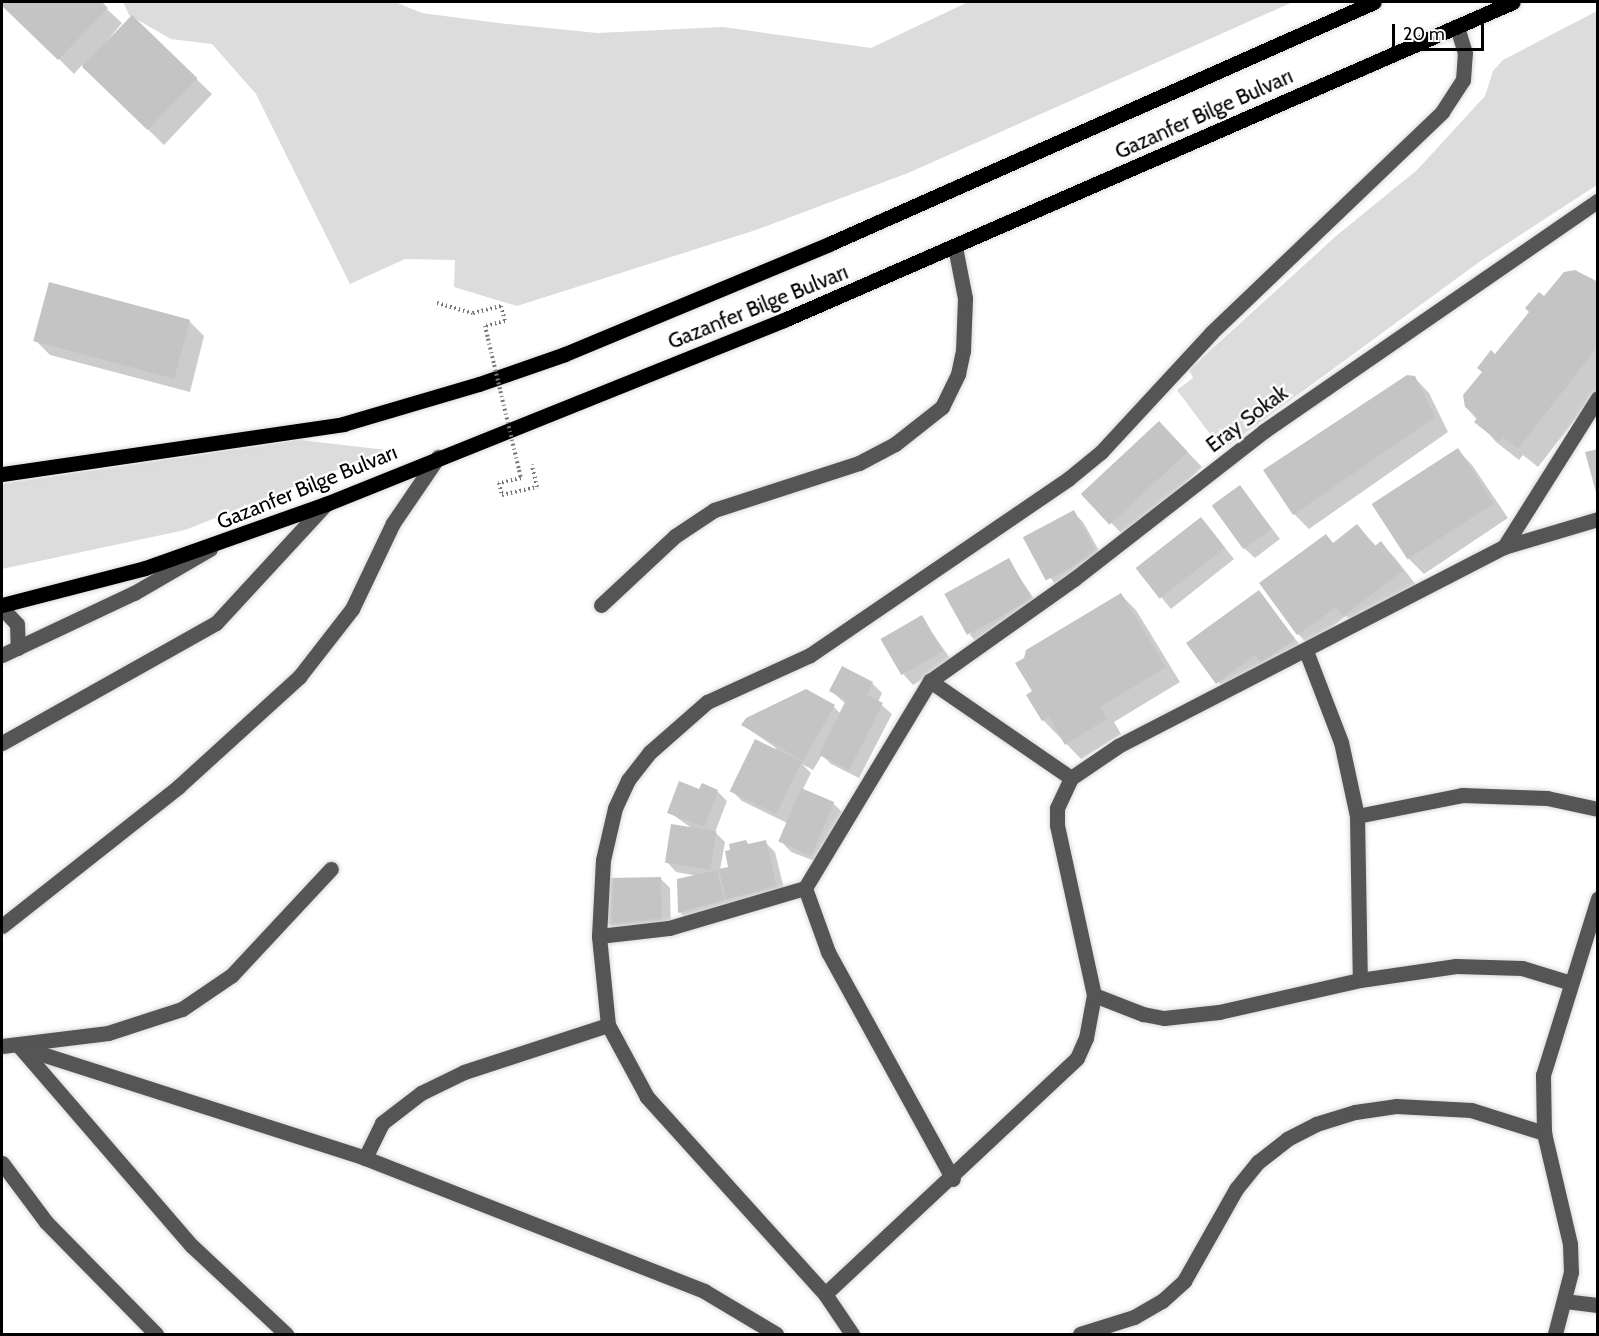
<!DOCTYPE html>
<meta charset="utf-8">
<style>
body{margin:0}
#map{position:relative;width:1599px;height:1336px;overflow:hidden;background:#fff;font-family:Cabin,sans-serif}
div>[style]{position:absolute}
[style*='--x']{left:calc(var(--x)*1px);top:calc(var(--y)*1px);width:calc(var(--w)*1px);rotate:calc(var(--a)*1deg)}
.green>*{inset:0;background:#dcdcdc}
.shadow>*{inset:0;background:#0003}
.building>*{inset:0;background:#c4c4c4;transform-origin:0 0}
.path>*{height:4px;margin-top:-2px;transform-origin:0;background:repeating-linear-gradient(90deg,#777 0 1.5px,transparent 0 4.5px)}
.roads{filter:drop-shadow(0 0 2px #dbdbdb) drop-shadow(0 0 2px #dbdbdb)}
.minor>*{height:15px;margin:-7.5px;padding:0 7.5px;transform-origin:7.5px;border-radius:7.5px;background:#555}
.major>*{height:15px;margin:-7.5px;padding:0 7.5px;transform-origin:7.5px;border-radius:7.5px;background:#000}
.path-bridge>*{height:4px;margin-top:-2px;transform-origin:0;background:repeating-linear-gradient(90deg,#777 0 1.5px,transparent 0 4.5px)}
span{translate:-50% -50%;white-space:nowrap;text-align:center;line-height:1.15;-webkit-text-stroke:4.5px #fff;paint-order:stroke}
.street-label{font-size:21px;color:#000}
.frame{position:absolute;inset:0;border:3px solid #000;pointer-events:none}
.scale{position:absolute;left:1392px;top:24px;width:92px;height:27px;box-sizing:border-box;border:3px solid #000;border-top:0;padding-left:8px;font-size:18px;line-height:21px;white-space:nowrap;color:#000;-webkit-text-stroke:4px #fff;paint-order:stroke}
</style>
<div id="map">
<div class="green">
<div style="clip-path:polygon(123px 2px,395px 2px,422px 13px,498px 23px,597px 33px,723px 27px,871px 48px,968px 2px,1293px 2px,908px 173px,759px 229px,517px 306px,454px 287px,455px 260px,405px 259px,350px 284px,256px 94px,212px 44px,171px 39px,129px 15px)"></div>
<div style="clip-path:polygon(1597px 11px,1597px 185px,1482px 260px,1222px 450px,1177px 390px,1193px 378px,1189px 370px,1336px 236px,1417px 170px,1485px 96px,1493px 71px,1503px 60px)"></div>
<div style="clip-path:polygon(300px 440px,387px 450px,185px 530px,2px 569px,2px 484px)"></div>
</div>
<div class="shadow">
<div style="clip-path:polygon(2px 2px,99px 2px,122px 23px,93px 58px,132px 17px,212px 94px,164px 145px,82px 65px,74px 74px)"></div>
<div style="clip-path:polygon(1591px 278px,1598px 284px,1598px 390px,1538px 467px,1523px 455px,1519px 460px,1496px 442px,1466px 407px,1496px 356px,1544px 298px,1589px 282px)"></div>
<div style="clip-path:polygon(189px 321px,204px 336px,190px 392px,50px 355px,35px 340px)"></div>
<div style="clip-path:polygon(1414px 377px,1429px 393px,1448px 432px,1309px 529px,1294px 514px,1265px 470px)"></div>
<div style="clip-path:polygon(1174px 438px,1202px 467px,1127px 539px,1084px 495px)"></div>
<div style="clip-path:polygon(1458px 450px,1472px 465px,1508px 518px,1424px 574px,1409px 559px)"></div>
<div style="clip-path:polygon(1240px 487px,1280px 539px,1255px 558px,1245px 549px)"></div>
<div style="clip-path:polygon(1073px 512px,1083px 522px,1106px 563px,1058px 589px,1025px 538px)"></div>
<div style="clip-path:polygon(1357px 526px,1377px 547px,1381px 543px,1395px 558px,1417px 586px,1359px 630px,1346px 616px,1308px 644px,1298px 634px,1326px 536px,1334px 544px)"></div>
<div style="clip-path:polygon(1210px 529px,1234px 559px,1171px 609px,1138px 569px)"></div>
<div style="clip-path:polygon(1008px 560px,1041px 609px,980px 645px,970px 635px)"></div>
<div style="clip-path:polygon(1259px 592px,1303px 649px,1227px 693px,1189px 643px)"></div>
<div style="clip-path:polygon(1121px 595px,1136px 610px,1180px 682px,1114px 722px,1121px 734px,1081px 759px,1043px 720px)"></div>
<div style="clip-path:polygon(921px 617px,952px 661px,913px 685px,904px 675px)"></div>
<div style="clip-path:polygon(842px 668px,872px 683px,882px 693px,878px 702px,892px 714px,859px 778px,831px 764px,822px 755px,813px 770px,802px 764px,811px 773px,802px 791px,833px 803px,843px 813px,823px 864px,791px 852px,782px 842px,789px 824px,742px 801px,732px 791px,776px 748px,743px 725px,834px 707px,841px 714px,846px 704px,831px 691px)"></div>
<div style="clip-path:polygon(700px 791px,717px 791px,727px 801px,715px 832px,725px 842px,720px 870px,730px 868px,746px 842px,750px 845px,765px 842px,775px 852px,786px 897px,689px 922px,680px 912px,698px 876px,676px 872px,667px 862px,690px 827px,669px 812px)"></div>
<div style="clip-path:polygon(660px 878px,670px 888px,671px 932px,618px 933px,608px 923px)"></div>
</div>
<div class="building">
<div style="clip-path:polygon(2px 2px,102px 2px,108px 8px,58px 60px,2px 6px)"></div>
<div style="left:132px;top:15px;width:91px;height:72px;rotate:44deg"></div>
<div style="clip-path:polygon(1575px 270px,1598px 282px,1598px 346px,1518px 449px,1503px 437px,1499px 442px,1474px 422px,1478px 417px,1465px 407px,1463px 395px,1482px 372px,1477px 368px,1491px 350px,1495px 354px,1529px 312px,1525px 308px,1539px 292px,1544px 296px,1564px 272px)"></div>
<div style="left:49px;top:282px;width:146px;height:61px;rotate:15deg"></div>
<div style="clip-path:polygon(1407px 375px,1415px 376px,1435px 417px,1293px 515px,1263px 470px)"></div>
<div style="left:1159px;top:421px;width:42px;height:107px;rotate:47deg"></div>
<div style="left:1458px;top:448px;width:66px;height:103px;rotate:57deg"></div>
<div style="clip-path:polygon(1598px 449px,1598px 496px,1597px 496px,1585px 452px)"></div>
<div style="left:1240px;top:485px;width:54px;height:35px;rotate:54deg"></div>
<div style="left:1074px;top:510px;width:49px;height:58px;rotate:62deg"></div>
<div style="left:1201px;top:517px;width:39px;height:83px;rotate:52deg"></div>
<div style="clip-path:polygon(1357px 524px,1375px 546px,1381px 541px,1403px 571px,1343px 616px,1336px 607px,1297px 635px,1259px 583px,1326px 534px,1333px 543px)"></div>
<div style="left:1009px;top:558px;width:47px;height:74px;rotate:61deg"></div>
<div style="clip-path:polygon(1259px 590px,1295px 639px,1261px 663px,1255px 655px,1216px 684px,1186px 643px)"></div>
<div style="clip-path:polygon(1121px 593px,1166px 667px,1100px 707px,1107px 719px,1065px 745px,1049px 717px,1042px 721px,1026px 695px,1032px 691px,1015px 663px,1024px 658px,1026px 650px)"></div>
<div style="left:922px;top:615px;width:42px;height:48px;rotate:60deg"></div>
<div style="clip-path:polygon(842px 666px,873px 682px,867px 695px,883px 703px,849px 770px,819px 755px,846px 700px,829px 691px)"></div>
<div style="clip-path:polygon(806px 689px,835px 705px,803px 761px,741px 725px,746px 718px)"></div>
<div style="left:755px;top:739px;width:52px;height:58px;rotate:26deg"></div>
<div style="clip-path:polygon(679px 781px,699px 789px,702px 783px,718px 790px,704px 827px,667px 813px)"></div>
<div style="left:801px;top:788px;width:36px;height:58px;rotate:23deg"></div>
<div style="left:671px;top:824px;width:46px;height:39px;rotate:9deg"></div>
<div style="clip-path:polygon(746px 840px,748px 844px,766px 840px,777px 888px,726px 899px,719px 869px,728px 867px,725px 851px,730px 850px,729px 844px)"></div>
<div style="clip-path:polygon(717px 870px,724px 900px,678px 913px,677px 879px)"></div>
<div style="left:661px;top:877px;width:46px;height:55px;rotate:89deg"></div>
</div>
<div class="path">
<div style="--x:437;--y:303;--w:37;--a:16"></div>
<div style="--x:473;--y:313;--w:29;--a:-14"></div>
<div style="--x:501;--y:306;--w:16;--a:75"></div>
<div style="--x:505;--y:321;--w:21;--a:166"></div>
<div style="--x:521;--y:478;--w:23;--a:167"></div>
<div style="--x:499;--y:483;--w:12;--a:76"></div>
<div style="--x:502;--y:495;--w:36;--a:-13"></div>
<div style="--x:537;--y:487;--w:23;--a:-103"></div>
</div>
<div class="roads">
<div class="minor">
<div style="--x:1504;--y:547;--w:176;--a:-57.8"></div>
<div style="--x:601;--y:605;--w:101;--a:-43"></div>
<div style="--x:675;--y:536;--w:47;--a:-33.7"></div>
<div style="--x:714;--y:510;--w:152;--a:-18"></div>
<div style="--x:859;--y:463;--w:41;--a:-27.8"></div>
<div style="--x:895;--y:444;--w:60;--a:-38.2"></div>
<div style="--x:942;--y:407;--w:37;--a:-64"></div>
<div style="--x:958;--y:374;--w:24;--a:-78"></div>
<div style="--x:963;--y:351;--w:53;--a:-87.8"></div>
<div style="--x:965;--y:298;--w:52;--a:-101.1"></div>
<div style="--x:2;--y:608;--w:22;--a:47"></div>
<div style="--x:17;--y:624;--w:24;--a:88"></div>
<div style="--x:1306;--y:651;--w:97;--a:69"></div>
<div style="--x:1341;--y:742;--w:76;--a:77.8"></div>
<div style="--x:1357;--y:816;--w:164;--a:89"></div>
<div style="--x:2;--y:655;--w:146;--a:-25.2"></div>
<div style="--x:134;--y:593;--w:88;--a:-30.1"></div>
<div style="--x:930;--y:681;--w:171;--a:34.5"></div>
<div style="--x:2;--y:743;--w:245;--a:-29.3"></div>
<div style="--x:216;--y:623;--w:162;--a:-47.3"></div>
<div style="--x:1357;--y:816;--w:107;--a:-11.3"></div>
<div style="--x:1462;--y:795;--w:85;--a:2"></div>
<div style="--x:1547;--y:798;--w:52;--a:12.2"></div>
<div style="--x:805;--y:888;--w:68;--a:70.2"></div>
<div style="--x:828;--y:952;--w:259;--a:61.2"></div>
<div style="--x:2;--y:926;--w:224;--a:-38.3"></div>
<div style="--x:178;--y:787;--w:164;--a:-42.3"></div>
<div style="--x:299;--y:677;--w:86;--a:-52.1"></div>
<div style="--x:352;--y:609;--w:95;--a:-64.5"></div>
<div style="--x:393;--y:523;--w:80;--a:-55.7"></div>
<div style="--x:599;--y:936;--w:70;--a:-6.5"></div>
<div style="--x:669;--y:928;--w:142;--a:-16.4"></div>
<div style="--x:805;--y:888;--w:242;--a:-58.9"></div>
<div style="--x:930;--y:681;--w:176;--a:-35.3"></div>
<div style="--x:1074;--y:579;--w:241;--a:-37.9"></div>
<div style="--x:1264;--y:431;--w:406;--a:-34.6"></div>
<div style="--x:1094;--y:995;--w:53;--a:21.2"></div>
<div style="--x:1143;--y:1014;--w:21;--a:11"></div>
<div style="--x:1164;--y:1018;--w:55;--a:-6.2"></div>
<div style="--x:1219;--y:1012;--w:145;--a:-12.8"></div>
<div style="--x:1360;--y:980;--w:97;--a:-8.3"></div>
<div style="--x:1456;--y:966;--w:66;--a:1.7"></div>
<div style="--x:1522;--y:968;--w:51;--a:17"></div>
<div style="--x:2;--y:1046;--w:107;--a:-7"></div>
<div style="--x:108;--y:1033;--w:78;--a:-18"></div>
<div style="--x:182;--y:1009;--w:60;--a:-34.2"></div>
<div style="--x:232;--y:975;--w:145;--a:-47"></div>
<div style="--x:20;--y:1047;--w:362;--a:17.8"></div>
<div style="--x:365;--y:1158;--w:364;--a:21.4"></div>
<div style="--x:704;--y:1291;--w:84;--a:30.8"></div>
<div style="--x:20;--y:1047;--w:263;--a:49.2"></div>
<div style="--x:192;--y:1246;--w:129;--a:43.1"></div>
<div style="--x:1544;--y:1133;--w:58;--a:-91"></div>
<div style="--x:1543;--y:1075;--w:185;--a:-72.7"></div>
<div style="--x:365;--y:1158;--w:39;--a:-64"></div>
<div style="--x:382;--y:1123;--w:49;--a:-37.6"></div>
<div style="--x:421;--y:1093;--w:48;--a:-26"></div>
<div style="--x:464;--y:1072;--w:151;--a:-18.1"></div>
<div style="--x:2;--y:1163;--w:74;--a:53.3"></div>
<div style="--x:46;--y:1222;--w:157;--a:45.5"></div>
<div style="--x:825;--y:1294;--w:345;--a:-43.1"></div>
<div style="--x:1077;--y:1058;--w:22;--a:-66"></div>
<div style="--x:1086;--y:1038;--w:44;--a:-79.5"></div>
<div style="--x:1094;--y:995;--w:174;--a:-102.3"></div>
<div style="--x:1057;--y:825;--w:17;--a:-90"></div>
<div style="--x:1057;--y:808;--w:33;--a:-65"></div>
<div style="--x:1071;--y:778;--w:57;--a:-34.2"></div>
<div style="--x:1118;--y:746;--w:434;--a:-27.3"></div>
<div style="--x:1504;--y:547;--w:98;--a:-16.6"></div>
<div style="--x:1565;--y:1301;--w:33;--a:7"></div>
<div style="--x:852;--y:1334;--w:48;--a:-124"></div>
<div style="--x:825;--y:1294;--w:266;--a:-132.1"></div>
<div style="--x:647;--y:1097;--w:82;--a:-118.4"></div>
<div style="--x:608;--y:1025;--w:89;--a:-95.8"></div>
<div style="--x:599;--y:936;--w:76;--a:-87"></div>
<div style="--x:603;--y:860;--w:53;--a:-77"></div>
<div style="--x:615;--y:808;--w:31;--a:-65"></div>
<div style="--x:628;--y:780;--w:36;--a:-52"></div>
<div style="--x:650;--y:752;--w:76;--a:-41.3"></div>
<div style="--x:707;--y:702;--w:113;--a:-24.5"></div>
<div style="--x:810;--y:655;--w:312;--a:-34.3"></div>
<div style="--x:1068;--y:479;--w:43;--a:-39.3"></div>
<div style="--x:1101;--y:452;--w:163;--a:-47.2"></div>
<div style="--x:1212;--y:332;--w:318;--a:-43.7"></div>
<div style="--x:1442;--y:112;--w:38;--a:-57"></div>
<div style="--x:1463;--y:80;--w:27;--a:-86"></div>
<div style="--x:1465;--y:53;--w:28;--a:-107"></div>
<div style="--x:1080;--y:1334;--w:57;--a:-17.5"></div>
<div style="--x:1134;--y:1317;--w:32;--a:-30"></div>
<div style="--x:1162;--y:1301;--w:30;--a:-42"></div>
<div style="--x:1184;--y:1281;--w:106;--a:-60.5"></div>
<div style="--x:1236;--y:1189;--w:35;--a:-51"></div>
<div style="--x:1258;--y:1162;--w:37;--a:-38"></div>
<div style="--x:1287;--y:1139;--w:33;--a:-27"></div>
<div style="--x:1316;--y:1124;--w:41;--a:-17.1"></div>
<div style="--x:1355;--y:1112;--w:41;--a:-8.3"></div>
<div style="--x:1396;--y:1106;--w:75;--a:3.1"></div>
<div style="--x:1471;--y:1110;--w:77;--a:17.5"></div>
<div style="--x:1544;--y:1133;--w:114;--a:76.8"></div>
<div style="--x:1570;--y:1244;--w:28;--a:88"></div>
<div style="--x:1571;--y:1272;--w:64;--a:104.5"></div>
</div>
<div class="major">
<div style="--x:2;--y:474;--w:345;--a:-8.3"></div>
<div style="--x:343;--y:424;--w:142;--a:-16.4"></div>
<div style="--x:479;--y:384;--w:91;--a:-19.2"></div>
<div style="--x:565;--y:354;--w:286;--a:-22.6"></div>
<div style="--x:829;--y:244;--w:596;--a:-23.94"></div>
<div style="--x:2;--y:605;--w:148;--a:-14.5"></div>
<div style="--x:145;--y:568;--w:192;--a:-19.5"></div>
<div style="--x:326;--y:504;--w:494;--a:-21.9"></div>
<div style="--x:784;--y:320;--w:795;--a:-23.57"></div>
</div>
</div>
<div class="path-bridge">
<div style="--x:485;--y:326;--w:156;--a:76.7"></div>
</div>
<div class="street-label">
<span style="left:1204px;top:114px;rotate:-24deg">Gazanfer Bilge Bulvarı</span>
<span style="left:758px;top:307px;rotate:-22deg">Gazanfer Bilge Bulvarı</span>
<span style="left:1247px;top:419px;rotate:-37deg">Eray Sokak</span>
<span style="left:307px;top:487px;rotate:-22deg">Gazanfer Bilge Bulvarı</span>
</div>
<div class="frame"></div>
<div class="scale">20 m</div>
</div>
